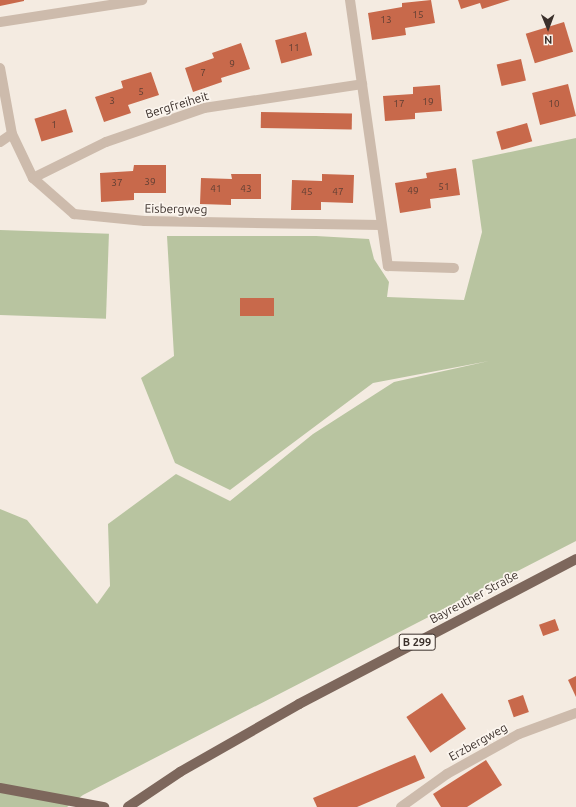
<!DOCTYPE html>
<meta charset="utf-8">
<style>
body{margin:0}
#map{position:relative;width:576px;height:807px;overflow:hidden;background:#f4ebe1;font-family:Ubuntu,sans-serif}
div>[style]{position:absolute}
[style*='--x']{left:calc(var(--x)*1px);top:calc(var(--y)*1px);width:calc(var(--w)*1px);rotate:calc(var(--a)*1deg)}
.green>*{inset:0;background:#b8c4a0;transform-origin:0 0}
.building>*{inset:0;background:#c8694b;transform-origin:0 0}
.minor>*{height:10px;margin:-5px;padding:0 5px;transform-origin:5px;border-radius:5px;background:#cdbbac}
.major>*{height:10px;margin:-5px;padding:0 5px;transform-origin:5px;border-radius:5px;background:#7d675c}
span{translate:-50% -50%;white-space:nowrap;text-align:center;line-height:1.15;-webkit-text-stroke:3.5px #fbf5ee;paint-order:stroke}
.number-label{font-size:10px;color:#5e3e33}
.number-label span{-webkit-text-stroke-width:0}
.shield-label span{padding:1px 3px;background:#fbf5ee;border:1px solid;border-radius:3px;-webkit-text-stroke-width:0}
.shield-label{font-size:11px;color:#3b302b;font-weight:700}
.street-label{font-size:12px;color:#3b302b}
.north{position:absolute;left:528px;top:8px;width:40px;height:40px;-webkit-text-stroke:3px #fbf5ee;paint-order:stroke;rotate:179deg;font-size:11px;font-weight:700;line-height:16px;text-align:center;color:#3b302b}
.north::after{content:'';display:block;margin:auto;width:14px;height:18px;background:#3b302b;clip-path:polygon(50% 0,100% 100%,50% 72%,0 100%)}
</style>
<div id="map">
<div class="green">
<div style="clip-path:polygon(576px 138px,576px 541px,83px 795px,67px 807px,0 807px,0 509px,27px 520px,97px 604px,110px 586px,108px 524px,176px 474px,230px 501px,313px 434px,394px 382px,489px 361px,373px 383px,230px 490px,175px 463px,141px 378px,174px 356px,167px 236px,316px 236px,369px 239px,374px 259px,389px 282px,387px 297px,464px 300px,482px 232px,472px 160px)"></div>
<div style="left:0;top:230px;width:109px;height:85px;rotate:2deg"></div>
</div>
<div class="building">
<div style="clip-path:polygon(0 0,24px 0,24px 1px,0 6px)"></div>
<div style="clip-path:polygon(431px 0,435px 23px,405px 28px,406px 35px,372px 40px,368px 13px,402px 7px,402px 3px)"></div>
<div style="clip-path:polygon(458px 0,510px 0,482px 9px,480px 3px,461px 9px)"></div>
<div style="left:564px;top:22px;width:31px;height:40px;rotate:73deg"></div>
<div style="left:306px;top:32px;width:24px;height:32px;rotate:75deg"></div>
<div style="clip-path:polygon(241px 43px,250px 69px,221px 78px,222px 82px,193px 92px,185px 68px,214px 58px,212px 53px)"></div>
<div style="left:521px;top:59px;width:22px;height:25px;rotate:77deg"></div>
<div style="clip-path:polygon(151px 72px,159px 95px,128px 105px,131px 113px,104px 122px,95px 97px,123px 88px,121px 81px)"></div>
<div style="left:568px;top:84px;width:33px;height:37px;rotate:76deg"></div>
<div style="clip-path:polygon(440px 85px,442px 111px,415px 113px,415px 119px,385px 121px,383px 96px,413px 94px,413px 87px)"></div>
<div style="left:66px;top:109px;width:24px;height:33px;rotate:73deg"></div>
<div style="left:261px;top:112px;width:91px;height:16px;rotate:1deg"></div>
<div style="left:527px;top:123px;width:19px;height:32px;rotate:74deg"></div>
<div style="clip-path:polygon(134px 165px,166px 165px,166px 193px,134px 193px,134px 200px,101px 202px,100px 173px,133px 171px)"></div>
<div style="clip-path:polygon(456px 168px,460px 195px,430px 199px,431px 208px,400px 213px,395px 183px,427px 178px,426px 173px)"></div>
<div style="clip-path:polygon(231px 174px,261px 174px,261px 199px,231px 199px,231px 205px,200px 204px,201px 178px,232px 179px)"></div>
<div style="clip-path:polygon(322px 174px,354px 175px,353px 203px,321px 202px,321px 210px,291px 210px,292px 180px,322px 181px)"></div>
<div style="left:240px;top:298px;width:34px;height:18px"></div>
<div style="left:555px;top:619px;width:12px;height:17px;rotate:70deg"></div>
<div style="clip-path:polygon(576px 676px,576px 697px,568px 680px)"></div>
<div style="left:442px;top:693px;width:43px;height:43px;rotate:56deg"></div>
<div style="left:523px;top:695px;width:18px;height:16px;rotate:71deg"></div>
<div style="clip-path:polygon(415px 755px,425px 778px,357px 807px,317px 807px,313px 798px)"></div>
<div style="clip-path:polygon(486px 760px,502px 785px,467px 807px,441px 807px,433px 794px)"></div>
</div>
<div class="minor">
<div style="--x:350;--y:0;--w:269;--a:81.9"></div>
<div style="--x:388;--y:266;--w:66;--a:1.7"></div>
<div style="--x:0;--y:22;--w:144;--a:-8.8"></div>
<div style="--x:0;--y:68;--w:67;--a:79.7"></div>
<div style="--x:12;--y:134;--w:49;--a:64.5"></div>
<div style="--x:33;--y:178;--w:55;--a:41.3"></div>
<div style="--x:74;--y:214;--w:71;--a:5.6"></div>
<div style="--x:145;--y:221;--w:236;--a:1"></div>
<div style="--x:0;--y:142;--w:14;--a:-34"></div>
<div style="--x:33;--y:178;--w:81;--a:-26.3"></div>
<div style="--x:106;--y:142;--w:104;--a:-19.1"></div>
<div style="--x:204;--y:108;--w:160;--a:-8.6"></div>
<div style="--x:401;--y:807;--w:57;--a:-35.7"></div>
<div style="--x:447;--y:774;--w:82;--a:-29.1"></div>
<div style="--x:519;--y:734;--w:61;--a:-20.2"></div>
</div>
<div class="major">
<div style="--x:0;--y:788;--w:106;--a:10.4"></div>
<div style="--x:128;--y:807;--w:63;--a:-33.9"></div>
<div style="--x:180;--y:772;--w:137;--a:-29.7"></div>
<div style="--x:299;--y:704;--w:313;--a:-27.6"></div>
</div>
<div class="number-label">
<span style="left:418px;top:15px">15</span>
<span style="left:386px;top:20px">13</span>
<span style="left:294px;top:48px">11</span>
<span style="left:232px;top:64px">9</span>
<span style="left:203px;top:73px">7</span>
<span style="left:141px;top:92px">5</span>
<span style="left:112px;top:101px">3</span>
<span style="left:428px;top:102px">19</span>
<span style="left:399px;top:104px">17</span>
<span style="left:554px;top:104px">10</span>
<span style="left:54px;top:125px">1</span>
<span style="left:150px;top:182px">39</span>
<span style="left:117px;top:183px">37</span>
<span style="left:444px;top:187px">51</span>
<span style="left:216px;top:189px">41</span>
<span style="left:246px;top:189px">43</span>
<span style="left:413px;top:191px">49</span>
<span style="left:307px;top:192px">45</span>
<span style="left:338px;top:192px">47</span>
</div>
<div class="shield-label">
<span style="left:417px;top:642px">B 299</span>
</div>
<div class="street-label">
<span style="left:177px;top:105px;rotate:-17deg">Bergfreiheit</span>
<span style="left:176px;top:209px;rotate:1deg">Eisbergweg</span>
<span style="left:474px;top:597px;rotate:-28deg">Bayreuther Straße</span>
<span style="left:478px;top:742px;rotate:-29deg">Erzbergweg</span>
</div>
<div class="north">N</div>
</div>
